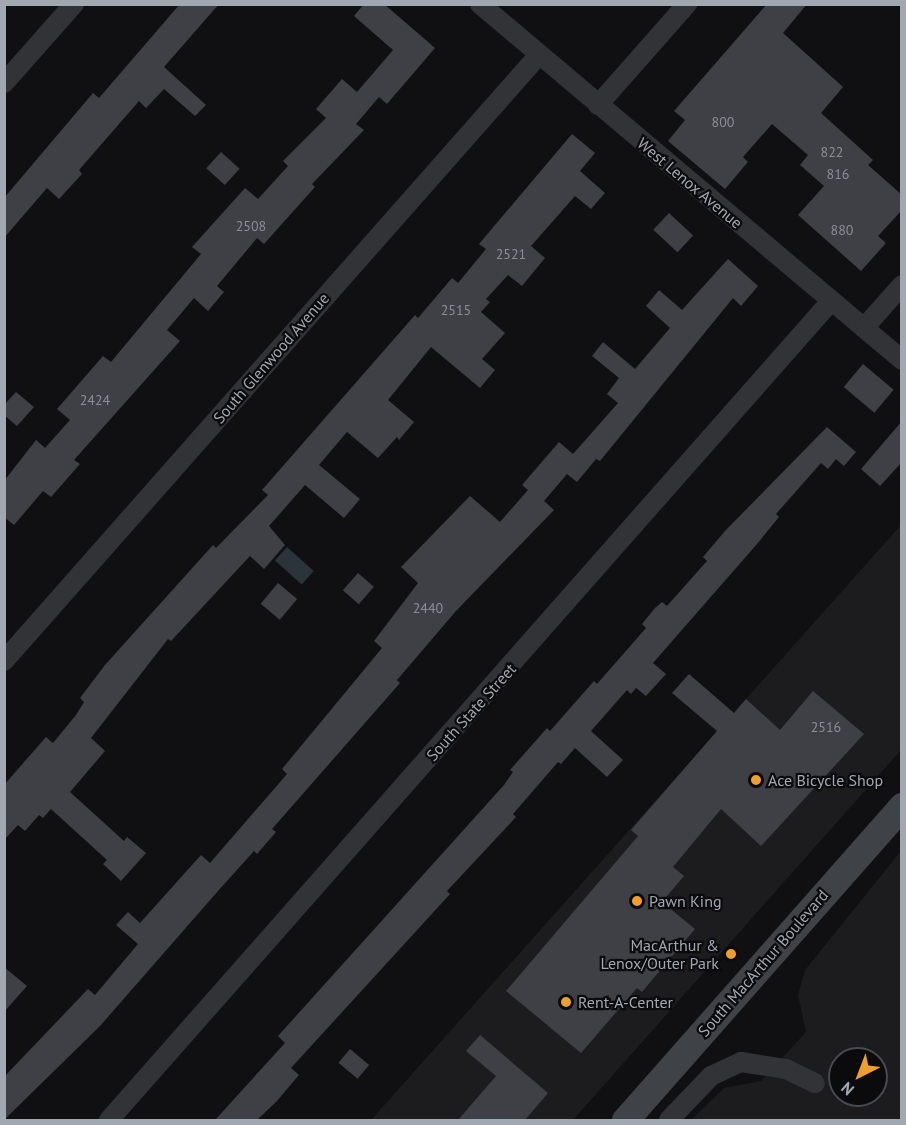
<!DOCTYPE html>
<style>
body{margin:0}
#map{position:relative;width:906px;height:1125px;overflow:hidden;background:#101012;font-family:"PT Sans",sans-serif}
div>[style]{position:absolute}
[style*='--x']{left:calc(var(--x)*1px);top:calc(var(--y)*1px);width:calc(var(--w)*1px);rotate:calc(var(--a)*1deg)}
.built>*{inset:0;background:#1c1c1f}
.water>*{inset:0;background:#2a343a;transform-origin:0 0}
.building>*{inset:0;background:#3f4045;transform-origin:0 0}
.street>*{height:20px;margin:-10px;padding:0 10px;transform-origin:10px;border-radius:10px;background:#313337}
.secondary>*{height:27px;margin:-13.5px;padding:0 13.5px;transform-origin:13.5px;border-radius:13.5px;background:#3f4247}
.dots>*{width:16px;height:16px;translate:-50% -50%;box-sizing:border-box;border:3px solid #0b0b0d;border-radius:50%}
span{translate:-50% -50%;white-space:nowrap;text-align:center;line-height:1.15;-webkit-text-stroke:4.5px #0b0b0d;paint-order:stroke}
.number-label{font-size:14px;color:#888e97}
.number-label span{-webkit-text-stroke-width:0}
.street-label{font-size:16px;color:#a1a8b2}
.poi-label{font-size:16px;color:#a1a8b2}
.left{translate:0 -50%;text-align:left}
.right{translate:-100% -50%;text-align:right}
.frame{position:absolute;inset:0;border:6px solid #a1a8b2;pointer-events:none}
.north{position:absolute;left:828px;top:1047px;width:60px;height:60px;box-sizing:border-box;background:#0b0b0d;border:2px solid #474a4f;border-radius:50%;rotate:222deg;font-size:16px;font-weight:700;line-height:24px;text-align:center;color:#a1a8b2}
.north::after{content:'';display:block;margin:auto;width:21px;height:27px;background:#f09f2a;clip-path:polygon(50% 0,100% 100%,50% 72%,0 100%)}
</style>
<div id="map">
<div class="built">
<div style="clip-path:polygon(901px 525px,901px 750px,573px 1120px,371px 1120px)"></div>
<div style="clip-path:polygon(evenodd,901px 851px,901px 1120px,691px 1120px,724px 1088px,761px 1081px,806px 1032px,798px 995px,805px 970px,901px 851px,840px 1059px,876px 1059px,876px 1095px,840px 1095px,840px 1059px)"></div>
</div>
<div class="water">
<div style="left:287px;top:547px;width:36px;height:18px;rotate:42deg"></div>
</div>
<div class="building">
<div style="clip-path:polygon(180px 4px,219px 4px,164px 67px,206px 105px,195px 116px,164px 89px,146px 108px,139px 101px,79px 170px,82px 174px,59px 199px,47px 188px,4px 238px,4px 198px,93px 93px,99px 98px)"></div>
<div style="clip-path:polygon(364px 4px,384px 4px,435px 48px,387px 104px,379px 97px,356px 124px,364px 130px,312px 184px,315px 187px,264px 244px,257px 238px,217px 286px,224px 292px,208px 311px,194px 298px,167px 330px,180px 341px,74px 460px,80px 464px,51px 497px,43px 491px,14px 525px,4px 517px,4px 481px,36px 440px,45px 448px,70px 420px,57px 409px,103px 356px,111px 362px,201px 254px,192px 247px,245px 188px,258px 199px,288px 166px,283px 161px,326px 118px,316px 109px,342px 79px,357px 92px,393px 50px,354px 16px)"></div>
<div style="clip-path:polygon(767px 4px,807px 4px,783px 33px,843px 87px,821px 113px,873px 160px,868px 165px,902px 195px,902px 210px,878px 236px,886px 243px,861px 271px,798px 215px,824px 186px,800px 165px,808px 155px,772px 124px,743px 157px,748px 162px,725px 189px,668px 141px,685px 120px,674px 111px)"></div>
<div style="clip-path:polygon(572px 134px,595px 153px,580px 171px,605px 193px,591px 209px,575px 196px,531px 246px,545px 258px,522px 286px,508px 275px,486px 299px,490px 302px,481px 312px,505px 333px,482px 359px,495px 370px,480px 388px,431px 347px,388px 400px,414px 422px,399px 440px,397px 437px,378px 458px,347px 432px,319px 465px,360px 499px,344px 518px,305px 485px,269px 526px,285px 545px,264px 569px,250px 556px,171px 641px,168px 639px,91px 738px,105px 751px,70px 792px,124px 841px,127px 837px,146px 853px,121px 881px,103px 864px,107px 860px,51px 809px,43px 818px,39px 815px,25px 831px,18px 825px,4px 840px,4px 785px,46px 737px,53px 743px,76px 715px,84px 702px,80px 698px,105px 665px,213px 545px,216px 548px,268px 495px,262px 490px,415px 315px,418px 318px,452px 278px,458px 283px,486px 249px,479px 244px)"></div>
<div style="left:221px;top:152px;width:25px;height:22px;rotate:42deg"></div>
<div style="left:669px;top:213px;width:33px;height:23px;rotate:43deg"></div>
<div style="clip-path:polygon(728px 259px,758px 286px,741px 306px,733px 298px,600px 461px,596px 459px,577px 482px,567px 474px,544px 501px,554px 510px,456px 611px,397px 680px,400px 683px,272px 829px,276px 832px,257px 854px,254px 851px,218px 891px,100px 1026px,4px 1120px,4px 1077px,88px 989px,95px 995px,138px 944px,116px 925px,128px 912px,140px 923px,201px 855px,210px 863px,287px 774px,282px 769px,382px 648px,374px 641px,418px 583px,401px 567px,470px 496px,500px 522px,528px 490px,522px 485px,559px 442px,573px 454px,618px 403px,607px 394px,619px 378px,592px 356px,603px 342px,635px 369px,670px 328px,646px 306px,659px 290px,682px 310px)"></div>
<div style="left:863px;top:364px;width:40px;height:30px;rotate:40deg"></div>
<div style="clip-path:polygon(16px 392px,34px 407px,17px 426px,4px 415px,4px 405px)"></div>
<div style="clip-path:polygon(902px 421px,902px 462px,880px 486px,861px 469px)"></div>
<div style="clip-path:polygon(827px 427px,856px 452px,844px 466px,836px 459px,828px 469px,821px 463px,776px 514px,779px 517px,757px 544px,653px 663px,666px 674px,646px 696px,636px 688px,631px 694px,627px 690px,591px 731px,623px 760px,607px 777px,575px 748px,561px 764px,558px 762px,513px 814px,516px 817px,447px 891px,450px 894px,291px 1068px,299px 1075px,276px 1102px,257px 1120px,215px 1120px,285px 1043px,278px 1036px,504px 785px,513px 772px,510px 770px,547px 728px,550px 731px,594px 681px,597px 684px,646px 628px,642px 624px,655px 608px,662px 602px,667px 606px,707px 561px,703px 557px,725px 531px)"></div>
<div style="left:358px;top:573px;width:21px;height:23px;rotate:41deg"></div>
<div style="left:278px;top:583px;width:25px;height:27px;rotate:40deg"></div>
<div style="clip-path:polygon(689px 674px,734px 713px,746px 699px,780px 730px,813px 691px,864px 734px,761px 846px,721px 809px,673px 867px,684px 876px,662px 902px,695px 929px,642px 992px,637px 988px,581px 1053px,506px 991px,638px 836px,631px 830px,717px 731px,672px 693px)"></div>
<div style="clip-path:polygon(4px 967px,27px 986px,4px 1012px)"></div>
<div style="clip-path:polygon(480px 1035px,548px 1093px,525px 1120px,458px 1120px,496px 1076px,466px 1051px)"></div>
<div style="left:350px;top:1049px;width:25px;height:18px;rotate:40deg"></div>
</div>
<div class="street">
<div style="--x:480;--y:4;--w:552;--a:40.15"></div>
<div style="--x:4;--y:83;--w:106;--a:-48.5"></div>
<div style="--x:598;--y:105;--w:135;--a:-48.6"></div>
<div style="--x:864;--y:328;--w:57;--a:-48.5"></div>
<div style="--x:4;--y:661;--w:807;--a:-48.57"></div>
<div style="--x:109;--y:1120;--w:1092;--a:-48.6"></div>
<div style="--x:669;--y:1120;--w:61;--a:-46.3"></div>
<div style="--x:711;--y:1076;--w:33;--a:-25"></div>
<div style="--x:741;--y:1062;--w:46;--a:8.8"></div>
<div style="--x:786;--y:1069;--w:32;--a:26"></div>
</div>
<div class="secondary">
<div style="--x:625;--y:1120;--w:419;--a:-48.6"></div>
</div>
<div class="dots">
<div style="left:756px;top:780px;background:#f09f2a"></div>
<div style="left:637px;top:901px;background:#f09f2a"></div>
<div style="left:731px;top:954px;background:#f09f2a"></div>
<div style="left:566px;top:1002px;background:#f09f2a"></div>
</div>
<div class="number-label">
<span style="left:723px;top:122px">800</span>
<span style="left:832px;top:152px">822</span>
<span style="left:838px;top:174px">816</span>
<span style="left:251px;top:226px">2508</span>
<span style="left:842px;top:230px">880</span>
<span style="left:511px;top:254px">2521</span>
<span style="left:456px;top:310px">2515</span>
<span style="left:95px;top:400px">2424</span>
<span style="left:428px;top:608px">2440</span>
<span style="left:826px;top:727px">2516</span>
</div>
<div class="street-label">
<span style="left:690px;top:183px;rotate:40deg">West Lenox Avenue</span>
<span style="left:271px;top:358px;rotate:-49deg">South Glenwood Avenue</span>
<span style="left:471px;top:712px;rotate:-48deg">South State Street</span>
<span style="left:763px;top:963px;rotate:-49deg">South MacArthur Boulevard</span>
</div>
<div class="poi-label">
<span class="left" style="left:768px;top:780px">Ace Bicycle Shop</span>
<span class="left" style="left:649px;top:901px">Pawn King</span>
<span class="right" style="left:719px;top:954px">MacArthur &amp;<br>Lenox/Outer Park</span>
<span class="left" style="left:578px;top:1002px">Rent-A-Center</span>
</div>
<div class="frame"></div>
<div class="north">N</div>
</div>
